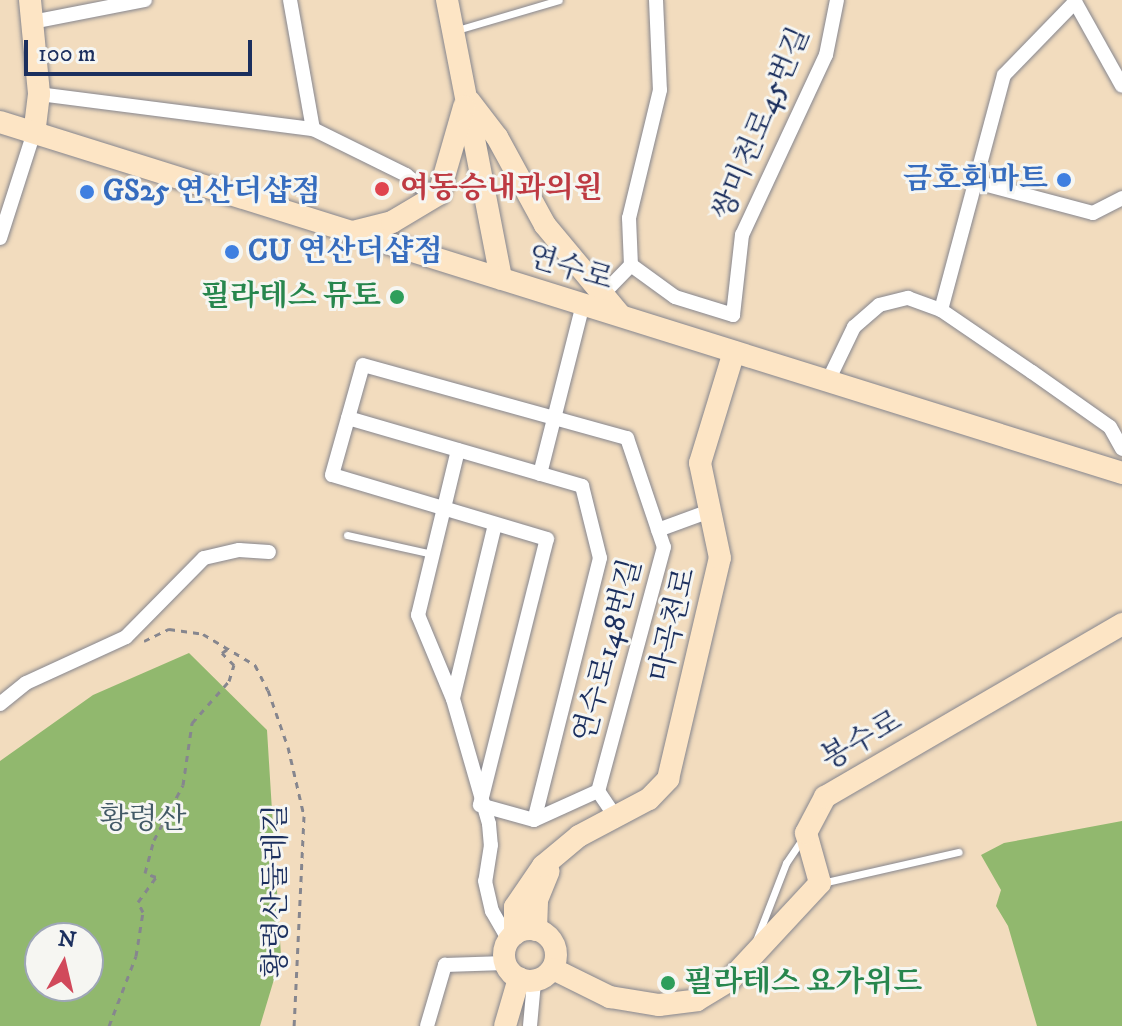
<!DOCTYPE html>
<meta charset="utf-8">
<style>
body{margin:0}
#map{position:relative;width:1122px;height:1026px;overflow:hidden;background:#f2dcbe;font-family:"IM FELL DW Pica","Noto Serif KR",serif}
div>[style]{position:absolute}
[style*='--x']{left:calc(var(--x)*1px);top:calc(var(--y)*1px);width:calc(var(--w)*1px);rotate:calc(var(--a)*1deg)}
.forest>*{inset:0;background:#91b86e}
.path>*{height:3px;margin-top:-1.5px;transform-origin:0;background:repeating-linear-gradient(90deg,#86868e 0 6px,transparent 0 12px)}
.roads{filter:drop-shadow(0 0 2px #86868e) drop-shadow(0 0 2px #86868e)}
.lane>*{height:7px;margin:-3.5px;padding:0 3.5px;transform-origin:3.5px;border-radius:3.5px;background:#fff}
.street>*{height:14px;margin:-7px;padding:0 7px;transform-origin:7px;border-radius:7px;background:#fff}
.secondary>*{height:22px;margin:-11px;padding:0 11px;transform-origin:11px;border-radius:11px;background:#fde5c5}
.secondary>.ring{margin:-11px;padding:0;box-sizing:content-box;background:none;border:22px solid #fde5c5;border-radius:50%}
.dots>*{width:22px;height:22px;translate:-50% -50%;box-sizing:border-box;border:4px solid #f6f6f2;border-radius:50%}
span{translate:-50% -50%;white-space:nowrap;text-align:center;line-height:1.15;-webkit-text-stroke:6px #f6f6f2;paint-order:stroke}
.street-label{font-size:30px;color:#1b2f5e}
.shop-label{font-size:30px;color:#366cbe;font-weight:700}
.right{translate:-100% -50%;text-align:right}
.left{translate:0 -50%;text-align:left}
.health-label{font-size:30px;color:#be3a42;font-weight:700}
.leisure-label{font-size:30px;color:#27864d;font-weight:700}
.park-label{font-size:30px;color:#425966}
.north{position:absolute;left:24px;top:922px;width:80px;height:80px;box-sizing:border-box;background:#f6f6f2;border:2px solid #9ea6b7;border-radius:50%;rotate:8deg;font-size:22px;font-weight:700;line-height:32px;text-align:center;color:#1b2f5e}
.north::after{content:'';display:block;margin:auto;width:28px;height:36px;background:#d1495b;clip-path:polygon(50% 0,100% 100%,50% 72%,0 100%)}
.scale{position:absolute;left:24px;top:40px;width:228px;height:36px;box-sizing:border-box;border:4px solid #1b2f5e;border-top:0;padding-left:10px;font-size:24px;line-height:28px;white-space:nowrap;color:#1b2f5e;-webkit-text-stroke:6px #f6f6f2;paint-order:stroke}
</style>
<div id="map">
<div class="forest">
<div style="clip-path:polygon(evenodd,189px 653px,267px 730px,281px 956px,260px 1026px,0 1026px,0 761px,93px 695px,189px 653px,88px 938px,88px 986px,40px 986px,40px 938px,88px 938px)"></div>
<div style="clip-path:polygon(1122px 821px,1122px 1026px,1037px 1026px,1008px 926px,996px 906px,1001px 890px,981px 855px,1004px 843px)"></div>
</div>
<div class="path">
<div style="--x:144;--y:641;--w:28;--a:-26"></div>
<div style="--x:169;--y:629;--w:34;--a:8"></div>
<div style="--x:203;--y:634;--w:61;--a:30.8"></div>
<div style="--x:255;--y:665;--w:28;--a:63"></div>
<div style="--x:268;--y:690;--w:60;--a:70.7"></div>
<div style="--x:288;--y:747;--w:71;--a:76.9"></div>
<div style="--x:304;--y:816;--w:210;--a:92.7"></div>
<div style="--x:109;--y:1026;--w:75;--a:-68.9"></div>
<div style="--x:136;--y:956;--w:45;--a:-81"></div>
<div style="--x:143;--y:912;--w:11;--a:-117"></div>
<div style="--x:138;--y:902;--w:31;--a:-54"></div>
<div style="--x:156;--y:877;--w:12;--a:-160"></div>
<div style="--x:145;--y:873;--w:34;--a:-75"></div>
<div style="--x:154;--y:840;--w:62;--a:-62.2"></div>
<div style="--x:183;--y:785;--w:63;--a:-81.7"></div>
<div style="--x:192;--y:723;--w:56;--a:-48.6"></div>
<div style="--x:229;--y:681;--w:17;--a:-73"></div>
<div style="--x:234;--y:665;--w:17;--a:-135"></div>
<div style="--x:222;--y:653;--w:10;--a:-37"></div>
</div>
<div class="roads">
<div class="lane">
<div style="--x:457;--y:30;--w:106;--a:-16.4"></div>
<div style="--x:347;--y:535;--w:88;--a:12.5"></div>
<div style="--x:822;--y:883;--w:140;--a:-12.8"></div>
<div style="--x:755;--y:943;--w:86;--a:-68.8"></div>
<div style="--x:786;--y:863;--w:30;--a:-56"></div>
</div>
<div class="street">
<div style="--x:290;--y:0;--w:131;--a:79.9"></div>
<div style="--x:656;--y:0;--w:90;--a:87.5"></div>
<div style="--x:660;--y:90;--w:132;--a:103.6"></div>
<div style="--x:629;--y:218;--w:47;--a:87.6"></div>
<div style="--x:631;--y:265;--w:54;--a:36"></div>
<div style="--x:675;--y:297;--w:61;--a:17.2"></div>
<div style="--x:733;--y:315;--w:81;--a:-83.6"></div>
<div style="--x:742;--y:235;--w:199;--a:-65"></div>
<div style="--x:826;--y:55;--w:56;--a:-78.7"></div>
<div style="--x:1074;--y:0;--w:98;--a:60.8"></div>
<div style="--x:32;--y:22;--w:115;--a:-11"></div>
<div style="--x:39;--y:94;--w:276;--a:7.3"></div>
<div style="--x:313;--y:129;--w:104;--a:26.3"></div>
<div style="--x:406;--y:175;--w:36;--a:39"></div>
<div style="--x:976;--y:182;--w:121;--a:14.8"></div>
<div style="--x:1093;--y:213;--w:33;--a:-27"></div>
<div style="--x:0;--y:238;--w:111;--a:-72.2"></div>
<div style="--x:602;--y:295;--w:42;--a:-46"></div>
<div style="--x:941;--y:310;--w:243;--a:-75"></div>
<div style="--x:1004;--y:75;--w:102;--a:-45.8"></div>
<div style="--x:363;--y:365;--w:274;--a:15.5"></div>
<div style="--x:627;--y:438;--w:115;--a:71.3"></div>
<div style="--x:664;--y:547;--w:253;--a:105.1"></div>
<div style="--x:598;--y:791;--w:70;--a:155.6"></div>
<div style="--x:534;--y:820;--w:56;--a:-164.5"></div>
<div style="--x:480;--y:805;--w:274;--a:-75.9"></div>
<div style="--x:547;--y:539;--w:224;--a:-163.4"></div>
<div style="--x:332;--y:475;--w:114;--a:-74.3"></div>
<div style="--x:828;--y:381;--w:60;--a:-64.3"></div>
<div style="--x:854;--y:327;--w:33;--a:-41"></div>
<div style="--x:879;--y:305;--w:30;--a:-14"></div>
<div style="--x:908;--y:298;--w:35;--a:20"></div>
<div style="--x:941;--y:310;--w:110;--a:34.3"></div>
<div style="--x:1032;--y:372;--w:95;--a:35.2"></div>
<div style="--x:1110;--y:427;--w:25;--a:61"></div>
<div style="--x:348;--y:418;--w:244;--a:16.2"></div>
<div style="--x:582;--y:486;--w:74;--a:76"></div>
<div style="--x:600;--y:558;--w:270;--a:104.1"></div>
<div style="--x:458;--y:450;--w:170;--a:103.6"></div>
<div style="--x:418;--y:615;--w:91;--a:67.4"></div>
<div style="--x:453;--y:699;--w:130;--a:73.9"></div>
<div style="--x:489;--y:824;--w:21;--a:85"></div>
<div style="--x:491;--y:845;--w:36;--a:99"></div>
<div style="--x:485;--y:881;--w:31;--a:77"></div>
<div style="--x:492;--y:911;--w:34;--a:60"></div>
<div style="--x:540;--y:474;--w:175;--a:-75.8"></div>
<div style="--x:658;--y:530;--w:55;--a:-20.1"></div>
<div style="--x:453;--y:698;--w:179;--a:-76.4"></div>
<div style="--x:0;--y:704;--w:33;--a:-39"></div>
<div style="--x:26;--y:683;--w:110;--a:-24.7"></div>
<div style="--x:126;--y:637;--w:111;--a:-45.4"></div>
<div style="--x:204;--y:558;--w:36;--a:-13"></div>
<div style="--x:239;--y:550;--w:30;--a:4"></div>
<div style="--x:598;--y:791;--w:30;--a:56"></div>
<div style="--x:427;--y:1026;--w:64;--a:-73.6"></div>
<div style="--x:445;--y:965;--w:60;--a:-1.9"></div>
<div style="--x:530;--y:1026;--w:44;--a:-84.8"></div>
</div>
<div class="secondary">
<div style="--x:30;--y:0;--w:94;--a:84.5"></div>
<div style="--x:39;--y:94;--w:38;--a:97"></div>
<div style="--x:447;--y:0;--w:284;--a:79"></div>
<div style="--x:470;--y:102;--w:44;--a:52.4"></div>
<div style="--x:497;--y:137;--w:100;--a:61.4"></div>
<div style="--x:545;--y:225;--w:117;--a:50.2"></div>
<div style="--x:0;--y:122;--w:1176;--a:17.37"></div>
<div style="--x:353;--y:232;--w:40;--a:-14.4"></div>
<div style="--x:392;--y:222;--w:55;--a:-30.8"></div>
<div style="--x:439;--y:194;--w:91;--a:-74"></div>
<div class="ring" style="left:504px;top:929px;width:30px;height:30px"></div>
<div style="--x:536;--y:930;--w:30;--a:-88"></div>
<div style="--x:537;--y:900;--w:31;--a:-68"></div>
<div style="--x:515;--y:934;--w:27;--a:-90"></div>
<div style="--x:515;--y:907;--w:50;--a:-55.7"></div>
<div style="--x:543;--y:866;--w:47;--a:-39.8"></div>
<div style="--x:579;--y:836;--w:79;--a:-27.9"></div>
<div style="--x:649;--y:799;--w:28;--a:-46"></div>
<div style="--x:668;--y:779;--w:227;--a:-76.8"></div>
<div style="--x:720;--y:558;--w:97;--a:-101.9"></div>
<div style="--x:700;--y:463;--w:116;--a:-73"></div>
<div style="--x:553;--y:969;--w:64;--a:26.2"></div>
<div style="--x:610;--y:997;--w:50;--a:9.3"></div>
<div style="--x:659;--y:1005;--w:38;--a:-7"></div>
<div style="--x:697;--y:1000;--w:39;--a:-31"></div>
<div style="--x:730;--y:980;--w:132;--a:-47.1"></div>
<div style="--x:820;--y:883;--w:52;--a:-105.6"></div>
<div style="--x:806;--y:833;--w:41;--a:-62.2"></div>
<div style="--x:825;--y:797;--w:344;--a:-30.2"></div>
<div style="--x:505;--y:1026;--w:50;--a:-73.7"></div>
</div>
</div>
<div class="dots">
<div style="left:1064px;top:180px;background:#3f7fe0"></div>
<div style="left:382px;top:189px;background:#e0444e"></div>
<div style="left:87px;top:192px;background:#3f7fe0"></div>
<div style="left:232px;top:252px;background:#3f7fe0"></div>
<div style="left:397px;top:297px;background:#2e9e5b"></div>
<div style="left:668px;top:983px;background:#2e9e5b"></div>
</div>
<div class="street-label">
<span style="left:762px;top:124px;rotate:-67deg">쌍미천로45번길</span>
<span style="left:570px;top:269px;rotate:17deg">연수로</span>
<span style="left:674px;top:625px;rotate:-77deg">마곡천로</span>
<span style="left:609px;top:651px;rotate:-75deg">연수로148번길</span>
<span style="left:862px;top:741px;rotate:-30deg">봉수로</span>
<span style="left:277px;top:891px;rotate:-90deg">황령산둘레길</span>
</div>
<div class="shop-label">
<span class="right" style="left:1048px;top:180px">금호회마트</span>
<span class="left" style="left:103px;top:192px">GS25 연산더샵점</span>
<span class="left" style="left:248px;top:252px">CU 연산더샵점</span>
</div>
<div class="health-label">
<span class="left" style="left:400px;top:189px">여동승내과의원</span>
</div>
<div class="leisure-label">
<span class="right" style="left:381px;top:297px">필라테스 뮤토</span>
<span class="left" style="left:684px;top:983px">필라테스 요가위드</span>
</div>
<div class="park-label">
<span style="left:143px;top:820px">황령산</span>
</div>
<div class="north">N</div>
<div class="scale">100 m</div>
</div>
